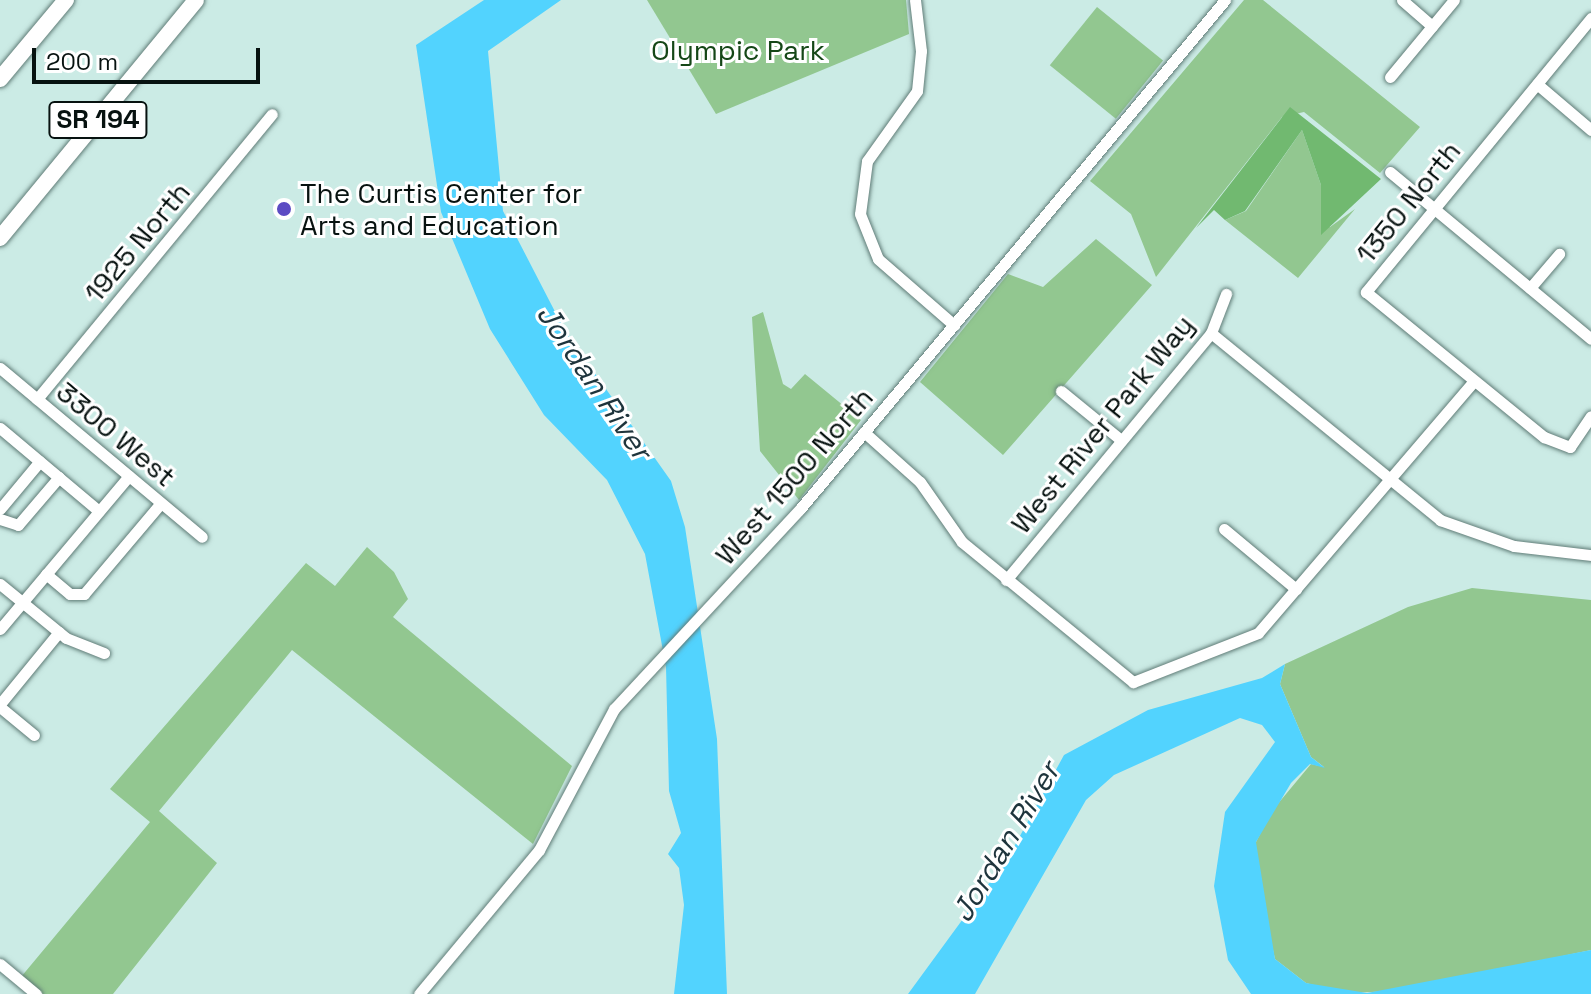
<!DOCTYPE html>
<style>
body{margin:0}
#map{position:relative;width:1591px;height:994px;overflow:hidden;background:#cbebe5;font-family:"Space Grotesk",sans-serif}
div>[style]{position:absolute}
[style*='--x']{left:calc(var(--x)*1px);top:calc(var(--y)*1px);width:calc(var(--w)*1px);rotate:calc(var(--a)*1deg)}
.green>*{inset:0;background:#92c790;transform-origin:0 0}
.forest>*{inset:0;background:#71b970}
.water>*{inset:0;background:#52d3fe}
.roads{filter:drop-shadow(0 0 2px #607c77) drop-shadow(0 0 2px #607c77)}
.minor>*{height:11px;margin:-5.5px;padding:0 5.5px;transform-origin:5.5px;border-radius:5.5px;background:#fff}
.highway>*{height:16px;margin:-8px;padding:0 8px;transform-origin:8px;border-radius:8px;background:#fff}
.dots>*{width:22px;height:22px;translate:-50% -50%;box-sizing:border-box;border:4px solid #fff;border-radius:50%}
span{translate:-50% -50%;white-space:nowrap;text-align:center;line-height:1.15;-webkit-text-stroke:6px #fff;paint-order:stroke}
.shield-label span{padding:2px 6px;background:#fff;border:2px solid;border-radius:6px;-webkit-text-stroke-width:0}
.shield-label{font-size:26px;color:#071210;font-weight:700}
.park-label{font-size:28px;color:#154717}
.poi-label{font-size:28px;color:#071210}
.left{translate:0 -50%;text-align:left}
.street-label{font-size:28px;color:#071210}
.water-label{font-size:30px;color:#1e343c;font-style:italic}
.scale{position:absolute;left:32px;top:48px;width:228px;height:36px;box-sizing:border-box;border:4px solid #071210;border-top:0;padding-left:10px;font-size:24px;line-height:28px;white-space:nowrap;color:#071210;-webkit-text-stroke:6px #fff;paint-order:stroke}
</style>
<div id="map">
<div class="green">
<div style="clip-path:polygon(647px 0,906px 0,909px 34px,716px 114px)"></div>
<div style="clip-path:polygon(1244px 0,1263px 0,1420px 127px,1380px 173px,1304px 112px,1282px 117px,1156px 277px,1131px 214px,1090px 181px)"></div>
<div style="left:1097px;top:7px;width:85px;height:75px;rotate:39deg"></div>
<div style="clip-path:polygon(1302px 130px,1321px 185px,1321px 224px,1330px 227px,1355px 209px,1298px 278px,1225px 220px,1246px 211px)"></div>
<div style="clip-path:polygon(1096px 239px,1152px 285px,1003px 455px,920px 382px,1008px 274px,1043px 287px)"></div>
<div style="clip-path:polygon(763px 312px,783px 384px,791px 389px,805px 374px,861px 420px,799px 500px,760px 451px,752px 317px)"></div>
<div style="clip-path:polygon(367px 547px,394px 572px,408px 599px,393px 617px,572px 766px,533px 844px,292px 650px,159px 811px,217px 863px,113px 994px,42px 994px,21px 977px,150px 822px,110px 789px,306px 563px,335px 586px)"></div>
<div style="clip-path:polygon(1472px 588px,1591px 600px,1591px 950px,1397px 991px,1344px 993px,1306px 983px,1275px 959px,1256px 874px,1256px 842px,1271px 812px,1311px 764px,1324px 767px,1311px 757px,1280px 684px,1285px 664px,1408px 607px)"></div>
</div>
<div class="forest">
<div style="clip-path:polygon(1290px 107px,1381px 179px,1321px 235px,1321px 185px,1302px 130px,1245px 211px,1225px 220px,1214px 210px,1196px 228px)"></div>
</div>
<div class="water">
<div style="clip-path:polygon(484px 0,561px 0,488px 51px,503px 211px,565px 331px,671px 481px,685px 527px,717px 739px,727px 994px,674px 994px,684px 905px,679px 868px,668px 854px,681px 833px,669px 791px,666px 667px,645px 554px,607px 480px,544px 415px,490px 329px,441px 212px,416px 45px)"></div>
<div style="clip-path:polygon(1285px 664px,1280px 684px,1311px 757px,1325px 768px,1310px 764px,1291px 783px,1256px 842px,1275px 959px,1306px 983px,1367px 993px,1591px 950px,1591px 994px,1251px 994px,1228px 960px,1214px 886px,1225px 812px,1275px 742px,1262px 725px,1240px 718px,1114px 775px,1086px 800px,975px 994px,908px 994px,1009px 856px,1064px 755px,1148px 710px,1262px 678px)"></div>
</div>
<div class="roads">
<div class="minor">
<div style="--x:915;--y:0;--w:51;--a:83.3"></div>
<div style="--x:921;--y:51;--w:40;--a:95.7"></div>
<div style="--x:917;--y:91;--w:86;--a:125.5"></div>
<div style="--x:867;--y:161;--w:53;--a:97.5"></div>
<div style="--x:860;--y:214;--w:48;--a:68.2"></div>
<div style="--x:878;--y:259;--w:101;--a:41"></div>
<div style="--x:1402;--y:0;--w:40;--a:41"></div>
<div style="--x:1591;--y:18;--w:355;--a:129.4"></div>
<div style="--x:1366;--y:292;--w:230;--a:39.2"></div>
<div style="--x:1544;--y:437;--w:28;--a:21"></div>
<div style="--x:1570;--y:447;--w:37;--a:-56"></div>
<div style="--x:1390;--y:77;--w:100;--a:-50.3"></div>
<div style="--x:1537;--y:84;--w:71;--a:40.4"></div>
<div style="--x:1390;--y:172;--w:261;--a:39.7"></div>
<div style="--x:1530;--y:288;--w:45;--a:-49.5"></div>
<div style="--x:1211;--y:333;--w:296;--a:39.2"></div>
<div style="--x:1440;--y:520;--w:78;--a:19.4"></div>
<div style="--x:1514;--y:546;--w:78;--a:6.7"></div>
<div style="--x:0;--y:368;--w:263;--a:39.9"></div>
<div style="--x:1061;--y:391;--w:77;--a:39.2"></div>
<div style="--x:37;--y:399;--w:369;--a:-50.5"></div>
<div style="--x:0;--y:428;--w:129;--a:40"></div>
<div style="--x:864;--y:432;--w:75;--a:41.8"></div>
<div style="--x:920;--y:482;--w:73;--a:55"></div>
<div style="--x:962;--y:542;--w:221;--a:39.3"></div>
<div style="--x:1133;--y:682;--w:134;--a:-21.4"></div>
<div style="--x:1258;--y:633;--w:329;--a:-49.4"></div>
<div style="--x:0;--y:509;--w:62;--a:-50.2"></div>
<div style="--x:0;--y:519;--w:19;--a:18"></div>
<div style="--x:18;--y:525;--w:63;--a:-49.5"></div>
<div style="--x:1224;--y:529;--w:94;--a:39.8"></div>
<div style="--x:46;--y:574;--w:31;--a:40"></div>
<div style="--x:70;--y:594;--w:14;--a:0"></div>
<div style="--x:84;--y:594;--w:119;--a:-49.8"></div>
<div style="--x:1006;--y:580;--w:321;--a:-50.3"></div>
<div style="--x:1211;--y:333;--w:42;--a:-69"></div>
<div style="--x:0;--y:584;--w:85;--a:39.3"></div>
<div style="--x:66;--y:638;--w:41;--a:21.5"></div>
<div style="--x:0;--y:629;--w:200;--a:-49.9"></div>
<div style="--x:0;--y:704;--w:93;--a:-50.7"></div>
<div style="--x:0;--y:707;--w:44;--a:39.5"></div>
<div style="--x:0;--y:964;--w:47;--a:39.8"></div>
<div style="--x:419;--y:994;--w:187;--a:-50.2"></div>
<div style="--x:539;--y:850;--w:160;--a:-62"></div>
<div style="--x:614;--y:709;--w:273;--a:-47.1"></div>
<div style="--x:800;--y:509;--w:663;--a:-50.14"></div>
</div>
<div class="highway">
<div style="--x:0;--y:79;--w:103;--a:-50.1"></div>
<div style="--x:0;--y:238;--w:308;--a:-50.5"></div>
</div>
</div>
<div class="dots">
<div style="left:284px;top:209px;background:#5b4bc3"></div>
</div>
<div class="shield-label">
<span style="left:98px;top:120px">SR 194</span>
</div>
<div class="park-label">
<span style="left:738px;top:50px">Olympic Park</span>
</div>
<div class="poi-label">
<span class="left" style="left:300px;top:209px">The Curtis Center for<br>Arts and Education</span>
</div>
<div class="street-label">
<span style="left:1408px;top:202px;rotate:-51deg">1350 North</span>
<span style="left:137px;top:242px;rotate:-50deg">1925 North</span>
<span style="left:1102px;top:424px;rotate:-51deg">West River Park Way</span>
<span style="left:116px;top:434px;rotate:40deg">3300 West</span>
<span style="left:794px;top:476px;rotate:-49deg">West 1500 North</span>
</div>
<div class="water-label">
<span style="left:594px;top:382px;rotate:56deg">Jordan River</span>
<span style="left:1006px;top:842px;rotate:-59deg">Jordan River</span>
</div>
<div class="scale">200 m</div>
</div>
